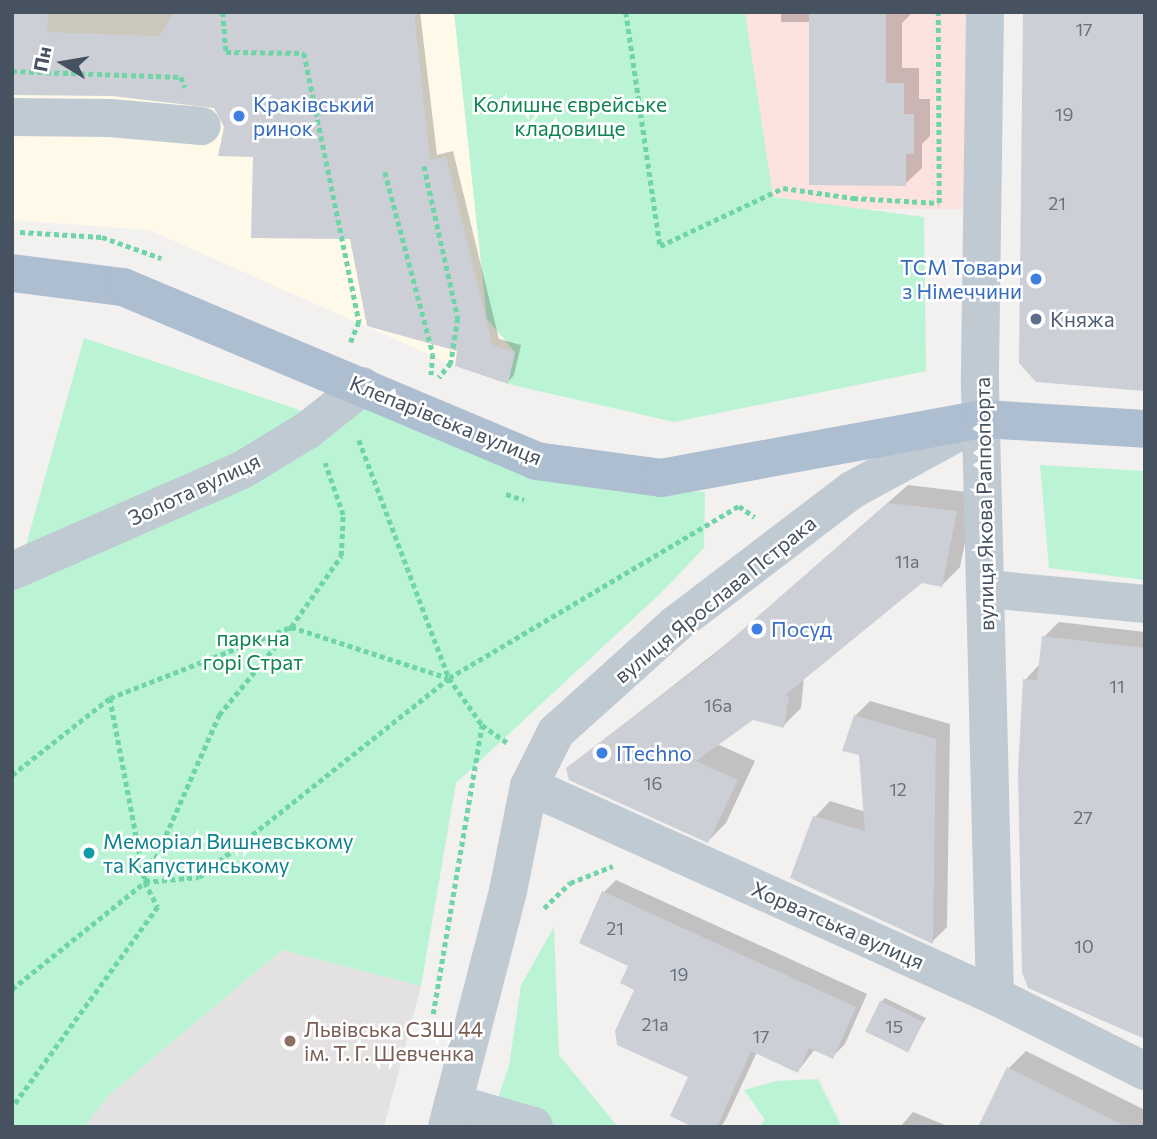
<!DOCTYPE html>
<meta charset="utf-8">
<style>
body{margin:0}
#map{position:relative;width:1157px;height:1139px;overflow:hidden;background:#f3f0f0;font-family:Commissioner,sans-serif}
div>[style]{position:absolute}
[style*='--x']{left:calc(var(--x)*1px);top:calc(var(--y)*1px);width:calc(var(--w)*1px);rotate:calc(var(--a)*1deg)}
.commercial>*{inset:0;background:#fef9e9}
.education>*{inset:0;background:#e4e1e2}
.medical>*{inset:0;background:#fde3df;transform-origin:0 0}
.green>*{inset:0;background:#bbf4d4}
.shadow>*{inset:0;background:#0003}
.building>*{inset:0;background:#cccfd6;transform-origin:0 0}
.path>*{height:4.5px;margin-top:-2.25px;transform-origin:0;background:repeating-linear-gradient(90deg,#6fd5a8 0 5px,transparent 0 8.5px)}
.minor>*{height:38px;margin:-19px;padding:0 19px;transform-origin:19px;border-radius:19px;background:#c0cad3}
.major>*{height:38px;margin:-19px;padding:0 19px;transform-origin:19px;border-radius:19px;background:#adbed1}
.dots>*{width:19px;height:19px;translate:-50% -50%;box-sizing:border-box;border:4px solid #fff;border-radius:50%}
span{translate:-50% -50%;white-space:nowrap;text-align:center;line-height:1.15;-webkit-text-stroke:5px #fff;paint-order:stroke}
.number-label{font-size:18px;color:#68717e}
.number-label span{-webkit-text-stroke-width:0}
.shop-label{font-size:21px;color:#366cbe}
.left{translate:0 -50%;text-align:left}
.right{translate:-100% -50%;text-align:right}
.park-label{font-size:21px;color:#0e844f}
.service-label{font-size:21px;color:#4e5e75}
.street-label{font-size:21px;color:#465260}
.culture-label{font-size:21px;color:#0d838f}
.education-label{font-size:21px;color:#785e54}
.frame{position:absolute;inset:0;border:14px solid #465260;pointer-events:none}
.north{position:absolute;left:28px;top:28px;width:70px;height:70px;-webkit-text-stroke:5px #fff;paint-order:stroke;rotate:281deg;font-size:19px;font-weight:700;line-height:28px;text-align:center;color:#465260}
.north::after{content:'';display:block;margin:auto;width:24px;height:32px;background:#465260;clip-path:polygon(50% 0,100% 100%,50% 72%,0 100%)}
</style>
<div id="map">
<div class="commercial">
<div style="clip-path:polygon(12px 12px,454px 12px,487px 319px,515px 352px,508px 384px,455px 366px,149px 230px,12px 220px)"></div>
</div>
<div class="education">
<div style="clip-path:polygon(282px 950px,421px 986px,384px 1127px,84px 1127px,108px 1096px)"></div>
</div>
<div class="medical">
<div style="left:742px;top:12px;width:228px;height:197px"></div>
</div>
<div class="green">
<div style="clip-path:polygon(454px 12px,745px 12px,773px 197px,924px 217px,926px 371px,674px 422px,508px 384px,515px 352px,487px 319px)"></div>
<div style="clip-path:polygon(84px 338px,333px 421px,373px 406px,645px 488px,705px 492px,704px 548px,661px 593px,456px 783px,421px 986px,282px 950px,108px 1096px,84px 1127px,12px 1127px,12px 595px)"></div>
<div style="clip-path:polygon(1040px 465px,1145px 471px,1145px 580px,1049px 568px)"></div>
<div style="clip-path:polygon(554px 927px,559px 1055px,618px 1127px,488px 1127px,509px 1066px,521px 985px)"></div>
<div style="clip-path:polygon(818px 1079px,842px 1127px,758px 1127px,765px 1120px,744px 1090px,776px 1081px)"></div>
</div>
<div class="shadow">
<div style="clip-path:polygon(12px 12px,420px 12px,437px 155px,453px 151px,499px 339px,521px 345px,514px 375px,508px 382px,459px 350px,351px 237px,226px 127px,215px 106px,112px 94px)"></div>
<div style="clip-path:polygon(781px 12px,913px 12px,902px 23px,902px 68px,919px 68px,919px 99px,930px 99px,930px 136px,922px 144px,922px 168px,905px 184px,811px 22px,781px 22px)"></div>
<div style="clip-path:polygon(908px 485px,975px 493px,960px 567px,942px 585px,922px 581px,804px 677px,801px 708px,783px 726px,752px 718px,717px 744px,755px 761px,726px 823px,708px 841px,568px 768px,730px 641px)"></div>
<div style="clip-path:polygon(1059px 622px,1145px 632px,1145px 727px,1025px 680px,1040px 664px,1044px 637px)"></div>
<div style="clip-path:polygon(870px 701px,950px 724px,947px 927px,932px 942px,815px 817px,830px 801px,866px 812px,855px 716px)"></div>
<div style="clip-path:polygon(616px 880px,867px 994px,845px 1044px,832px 1057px,815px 1049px,798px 1071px,757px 1052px,725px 1121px,720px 1127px,697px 1127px,690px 1076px,636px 989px,604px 892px)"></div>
<div style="clip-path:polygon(885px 998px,926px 1018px,908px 1049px,881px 1002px)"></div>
<div style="clip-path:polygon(1026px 1051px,1145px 1110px,1145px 1127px,980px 1127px,1009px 1068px)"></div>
<div style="clip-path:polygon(913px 1112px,950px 1127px,900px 1127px)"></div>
</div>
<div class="building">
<div style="clip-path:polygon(12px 12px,48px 12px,47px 32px,159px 36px,173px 14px,184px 13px,414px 12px,430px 160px,446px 157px,493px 346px,515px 352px,508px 384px,455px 366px,457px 351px,367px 326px,350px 239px,251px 238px,253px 157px,218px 156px,224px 127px,214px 108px,112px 96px,12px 95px)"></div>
<div style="clip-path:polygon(809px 12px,886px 12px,886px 83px,904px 83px,904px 114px,914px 114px,914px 154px,906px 154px,906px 186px,809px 185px)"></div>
<div style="clip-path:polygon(1023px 12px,1145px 12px,1145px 391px,1036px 382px,1019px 363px)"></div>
<div style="clip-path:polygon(888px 503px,957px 511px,942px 587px,922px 583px,785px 695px,789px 696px,784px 728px,753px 720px,696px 761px,738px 780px,708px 843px,569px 780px,566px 768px,709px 659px)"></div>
<div style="clip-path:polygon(1042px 636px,1145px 648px,1145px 1039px,1028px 988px,1022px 972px,1018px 771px,1023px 679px,1037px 680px)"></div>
<div style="clip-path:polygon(854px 715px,936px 739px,933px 944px,790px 878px,813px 816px,865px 831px,859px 755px,842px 751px)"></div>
<div style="clip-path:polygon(602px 891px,856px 1007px,833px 1059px,809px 1048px,798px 1073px,751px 1051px,717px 1127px,693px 1127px,670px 1116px,688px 1077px,617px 1045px,615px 1031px,634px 990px,620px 983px,628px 966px,579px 943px)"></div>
<div style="left:880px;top:1001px;width:48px;height:34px;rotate:26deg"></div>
<div style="clip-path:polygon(1007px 1067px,1127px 1127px,978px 1127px)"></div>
</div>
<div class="path">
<div style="--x:223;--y:12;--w:40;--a:85.7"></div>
<div style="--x:226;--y:52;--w:78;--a:0.7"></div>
<div style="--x:304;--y:53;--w:275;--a:78.4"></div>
<div style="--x:359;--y:322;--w:22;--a:112"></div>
<div style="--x:626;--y:12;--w:236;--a:81.7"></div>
<div style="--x:660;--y:246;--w:136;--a:-25.2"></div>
<div style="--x:783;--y:188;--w:71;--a:8.1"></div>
<div style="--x:853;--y:198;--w:86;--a:3.3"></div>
<div style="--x:939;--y:203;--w:191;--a:-90.3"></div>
<div style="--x:12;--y:71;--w:169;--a:2"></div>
<div style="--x:181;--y:77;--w:11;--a:68"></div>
<div style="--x:424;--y:166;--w:156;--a:77.4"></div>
<div style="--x:458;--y:318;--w:46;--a:98.8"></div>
<div style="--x:451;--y:363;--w:19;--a:129"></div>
<div style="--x:385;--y:172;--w:188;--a:75.2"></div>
<div style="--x:433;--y:354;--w:21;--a:95"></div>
<div style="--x:20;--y:232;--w:82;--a:3.5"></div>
<div style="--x:102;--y:237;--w:63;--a:19.6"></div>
<div style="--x:359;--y:440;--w:254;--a:69.3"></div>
<div style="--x:449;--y:678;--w:57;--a:54.9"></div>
<div style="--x:482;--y:725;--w:33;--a:35"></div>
<div style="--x:506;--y:494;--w:19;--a:18"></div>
<div style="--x:739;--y:506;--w:19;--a:35"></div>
<div style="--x:110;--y:698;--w:194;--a:-21.4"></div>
<div style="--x:291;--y:627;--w:165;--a:18"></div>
<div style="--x:12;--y:775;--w:125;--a:-38.2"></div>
<div style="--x:110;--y:698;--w:187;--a:79.2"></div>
<div style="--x:145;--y:882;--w:28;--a:63"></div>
<div style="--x:158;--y:907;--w:248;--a:126"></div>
<div style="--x:145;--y:882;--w:54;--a:-5.3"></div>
<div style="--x:199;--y:877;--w:320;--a:-38.5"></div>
<div style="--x:449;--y:678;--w:337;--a:-30.7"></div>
<div style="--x:544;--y:908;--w:36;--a:-44"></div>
<div style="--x:570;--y:883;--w:46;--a:-21.6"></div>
<div style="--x:12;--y:989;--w:171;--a:-38.8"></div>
<div style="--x:145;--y:882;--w:183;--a:-66.1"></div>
<div style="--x:219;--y:715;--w:114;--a:-50.7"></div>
<div style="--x:291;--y:627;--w:87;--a:-54.8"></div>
<div style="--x:341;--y:556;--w:41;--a:-87.2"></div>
<div style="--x:343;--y:515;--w:55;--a:-109.1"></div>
<div style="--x:433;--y:1014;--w:293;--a:-80.4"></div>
</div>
<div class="minor">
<div style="--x:985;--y:12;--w:374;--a:90.8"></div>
<div style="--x:980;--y:386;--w:610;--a:88.59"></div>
<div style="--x:12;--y:117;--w:98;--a:0.6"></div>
<div style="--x:110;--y:118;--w:92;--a:5"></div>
<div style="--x:12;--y:571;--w:251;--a:-23.7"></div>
<div style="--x:242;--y:470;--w:77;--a:-31.2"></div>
<div style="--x:308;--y:430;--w:70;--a:-38.7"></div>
<div style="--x:987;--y:589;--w:159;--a:5.4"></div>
<div style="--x:529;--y:786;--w:511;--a:24.26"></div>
<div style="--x:995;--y:996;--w:168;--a:26.6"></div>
<div style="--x:453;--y:1103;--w:84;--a:15.9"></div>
<div style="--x:447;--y:1127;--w:244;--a:-75.5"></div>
<div style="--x:508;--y:891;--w:107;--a:-78.7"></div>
<div style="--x:529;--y:786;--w:60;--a:-63.4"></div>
<div style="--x:556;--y:732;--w:161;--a:-42"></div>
<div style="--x:676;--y:624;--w:221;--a:-37.3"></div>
<div style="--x:852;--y:490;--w:140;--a:-28.6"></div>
</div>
<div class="major">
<div style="--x:12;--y:273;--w:112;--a:7.2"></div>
<div style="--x:123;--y:287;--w:448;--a:22.8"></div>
<div style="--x:536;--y:461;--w:126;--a:7.7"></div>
<div style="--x:661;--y:478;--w:327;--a:-10.4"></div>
<div style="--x:983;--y:419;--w:162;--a:3.5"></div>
</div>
<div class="dots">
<div style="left:239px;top:116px;background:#3f7fe0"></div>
<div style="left:1036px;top:279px;background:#3f7fe0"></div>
<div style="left:1036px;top:319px;background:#5c6f8a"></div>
<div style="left:757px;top:629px;background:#3f7fe0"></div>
<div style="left:602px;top:753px;background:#3f7fe0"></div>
<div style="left:89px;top:853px;background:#0f9aa8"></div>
<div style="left:290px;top:1041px;background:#8d6e63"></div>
</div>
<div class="number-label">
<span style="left:1084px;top:29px">17</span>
<span style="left:1064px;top:114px">19</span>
<span style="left:1057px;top:203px">21</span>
<span style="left:907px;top:561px">11а</span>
<span style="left:1117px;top:686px">11</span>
<span style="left:718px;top:705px">16а</span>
<span style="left:653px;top:783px">16</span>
<span style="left:898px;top:789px">12</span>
<span style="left:1083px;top:817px">27</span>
<span style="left:615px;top:928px">21</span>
<span style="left:1084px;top:946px">10</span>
<span style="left:679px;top:974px">19</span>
<span style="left:655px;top:1024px">21а</span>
<span style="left:894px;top:1026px">15</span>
<span style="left:761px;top:1036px">17</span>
</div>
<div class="shop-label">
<span class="left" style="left:253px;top:116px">Краківський<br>ринок</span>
<span class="right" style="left:1022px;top:279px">ТСМ Товари<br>з Німеччини</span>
<span class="left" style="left:771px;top:629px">Посуд</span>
<span class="left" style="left:616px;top:753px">ITechno</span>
</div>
<div class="park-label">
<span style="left:570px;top:116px">Колишнє єврейське<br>кладовище</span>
<span style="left:253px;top:650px">парк на<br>горі Страт</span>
</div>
<div class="service-label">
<span class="left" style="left:1050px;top:319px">Княжа</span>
</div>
<div class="street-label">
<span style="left:446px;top:420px;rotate:22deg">Клепарівська вулиця</span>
<span style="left:194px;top:489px;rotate:-25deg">Золота вулиця</span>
<span style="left:984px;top:504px;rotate:-91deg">вулиця Якова Раппопорта</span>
<span style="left:715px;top:599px;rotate:-39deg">вулиця Ярослава Пстрака</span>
<span style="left:838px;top:925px;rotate:24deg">Хорватська вулиця</span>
</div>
<div class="culture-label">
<span class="left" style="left:103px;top:853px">Меморіал Вишневському<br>та Капустинському</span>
</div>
<div class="education-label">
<span class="left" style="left:304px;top:1041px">Львівська СЗШ 44<br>ім. Т. Г. Шевченка</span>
</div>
<div class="frame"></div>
<div class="north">Пн</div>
</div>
